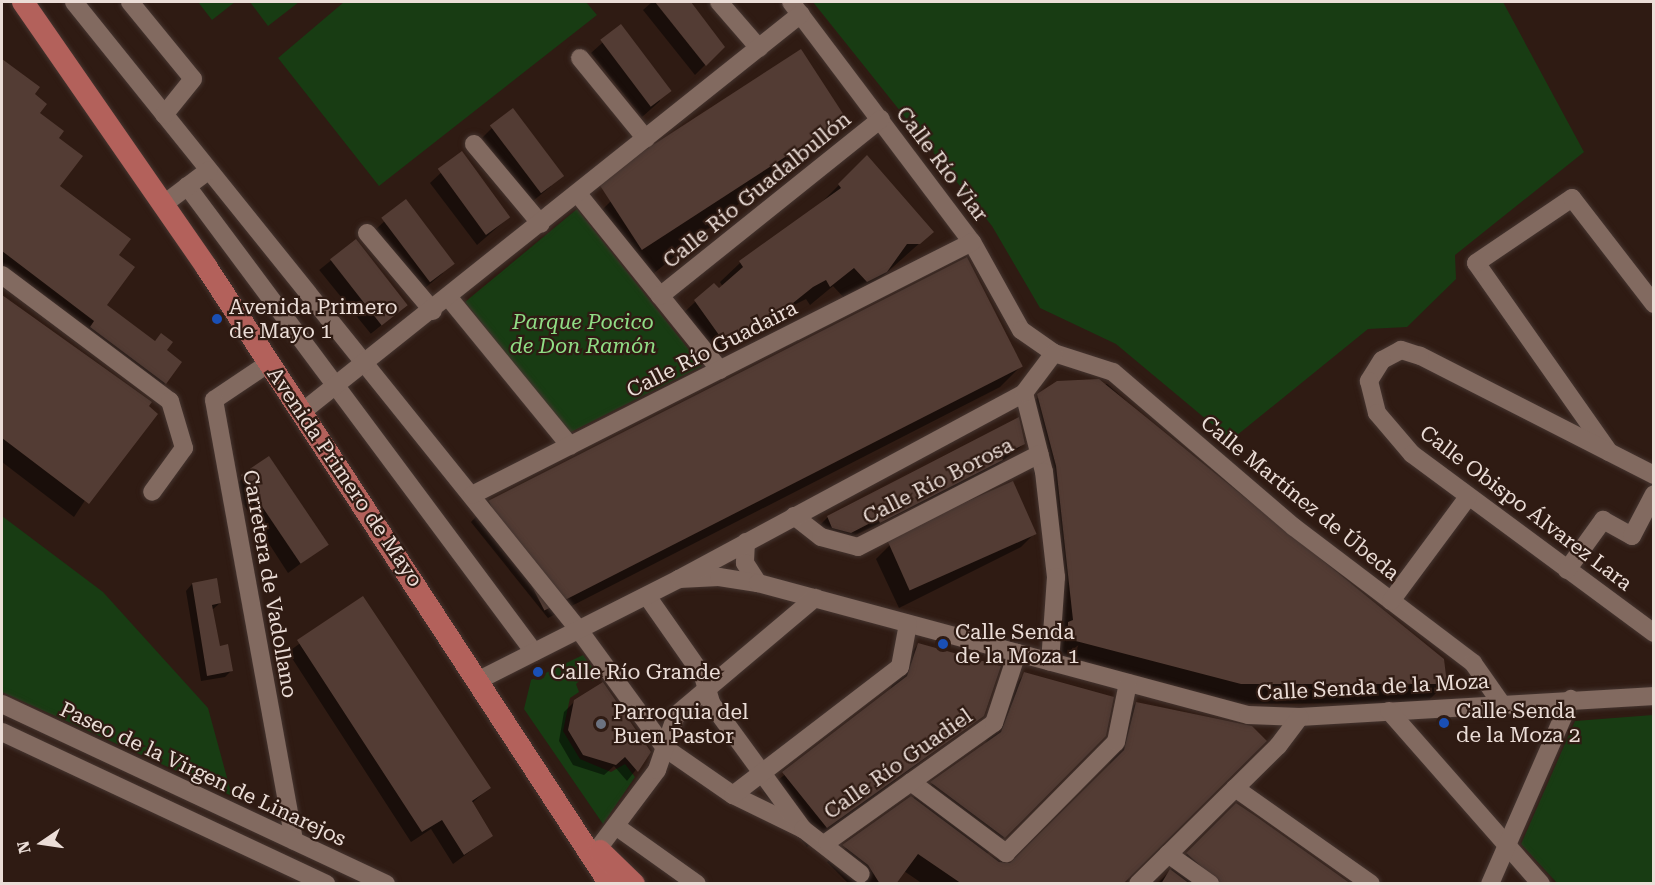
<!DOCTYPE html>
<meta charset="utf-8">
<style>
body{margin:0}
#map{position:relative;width:1655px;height:885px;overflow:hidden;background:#2f1b13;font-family:"Roboto Serif",serif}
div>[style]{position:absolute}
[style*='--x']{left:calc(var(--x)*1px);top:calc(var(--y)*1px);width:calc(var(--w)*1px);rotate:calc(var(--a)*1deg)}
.green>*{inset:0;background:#183c13}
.shadow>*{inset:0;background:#0007;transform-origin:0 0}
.building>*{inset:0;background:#533c34;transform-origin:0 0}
.roads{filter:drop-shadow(0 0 2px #453530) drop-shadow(0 0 2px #453530)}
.minor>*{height:18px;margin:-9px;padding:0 9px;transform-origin:9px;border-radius:9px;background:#826a60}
.major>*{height:22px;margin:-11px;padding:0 11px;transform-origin:11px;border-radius:11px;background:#b3615b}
.dots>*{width:16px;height:16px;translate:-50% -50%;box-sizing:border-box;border:3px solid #2f1b13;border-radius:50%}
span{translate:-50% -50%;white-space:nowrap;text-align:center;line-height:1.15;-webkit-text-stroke:4.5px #2f1b13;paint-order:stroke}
.street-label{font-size:21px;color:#ebddd7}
.poi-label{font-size:21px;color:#ebddd7}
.left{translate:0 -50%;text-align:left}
.park-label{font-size:21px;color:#90dd85;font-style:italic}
.frame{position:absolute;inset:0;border:3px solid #ebddd7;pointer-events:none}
.north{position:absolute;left:12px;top:813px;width:60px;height:60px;-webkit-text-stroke:4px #2f1b13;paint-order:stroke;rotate:257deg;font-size:16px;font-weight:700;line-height:24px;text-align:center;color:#ebddd7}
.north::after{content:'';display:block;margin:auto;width:21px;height:27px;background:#ebddd7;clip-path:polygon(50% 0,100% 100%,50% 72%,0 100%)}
</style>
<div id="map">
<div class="green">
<div style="clip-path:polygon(198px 2px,235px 2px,212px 20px)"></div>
<div style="clip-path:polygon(250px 2px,299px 2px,268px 26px)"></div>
<div style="clip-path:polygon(344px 2px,586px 2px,597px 15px,379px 186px,278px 58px)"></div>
<div style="clip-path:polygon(813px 2px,1503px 2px,1584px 152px,1455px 255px,1456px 279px,1407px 327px,1368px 329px,1231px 440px,1116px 344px,1040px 308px,992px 226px)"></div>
<div style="clip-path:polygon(577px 209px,702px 366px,569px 433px,465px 302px)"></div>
<div style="clip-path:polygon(2px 516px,103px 592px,208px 708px,232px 796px,2px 692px)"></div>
<div style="clip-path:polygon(583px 655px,598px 675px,593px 681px,586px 674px,576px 684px,579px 692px,570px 698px,563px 731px,580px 759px,611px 772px,625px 764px,635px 777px,603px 824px,524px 709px,531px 680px)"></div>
<div style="clip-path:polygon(1653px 715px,1652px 883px,1557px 883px,1521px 844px,1575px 721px)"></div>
</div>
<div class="shadow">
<div style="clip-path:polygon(652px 2px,689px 2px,723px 47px,695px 75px,643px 10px)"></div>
<div style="clip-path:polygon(621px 26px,660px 101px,642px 117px,591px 53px)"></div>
<div style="clip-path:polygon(2px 61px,37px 88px,32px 95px,38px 114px,57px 138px,58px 187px,116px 255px,105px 305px,154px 342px,161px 335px,165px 383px,151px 396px,2px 275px)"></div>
<div style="clip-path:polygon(845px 117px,642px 283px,591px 221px,611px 201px)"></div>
<div style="clip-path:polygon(492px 128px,551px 186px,532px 202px,482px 138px)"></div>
<div style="clip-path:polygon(462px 153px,508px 218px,477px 245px,430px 183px)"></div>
<div style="clip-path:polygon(867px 157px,932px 232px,865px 292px,847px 301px,833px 286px,810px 305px,806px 299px,792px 306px,704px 361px,675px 321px,713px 285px,719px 291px,723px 287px,720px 282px,740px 263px,819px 205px)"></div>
<div style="clip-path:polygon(406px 201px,443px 273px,419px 293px,373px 232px)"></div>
<div style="left:355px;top:241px;width:82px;height:46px;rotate:51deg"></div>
<div style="clip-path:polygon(2px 297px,150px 402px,74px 517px,2px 462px)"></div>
<div style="clip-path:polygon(1020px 367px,1000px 387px,548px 618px,471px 522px,490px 502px)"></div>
<div style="clip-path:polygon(1057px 383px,1107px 384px,1445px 684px,1426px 703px,1220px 704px,1049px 659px,1053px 638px,1037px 486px,1021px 411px)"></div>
<div style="clip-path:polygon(1024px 444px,991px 470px,839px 543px,817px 528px,828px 517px)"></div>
<div style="clip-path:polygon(243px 478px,327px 544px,288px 573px,233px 488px)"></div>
<div style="clip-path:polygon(1035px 533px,1021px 547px,899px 608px,876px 559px,890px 545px)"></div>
<div style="clip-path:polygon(192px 584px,220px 603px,212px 610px,218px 648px,231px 671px,225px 677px,201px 681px,186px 591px)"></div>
<div style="clip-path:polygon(363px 598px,489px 788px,472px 803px,491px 836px,453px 864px,431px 829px,411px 842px,288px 652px)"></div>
<div style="clip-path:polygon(918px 645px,983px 715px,807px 847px,763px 792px,890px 691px,898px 665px)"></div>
<div style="clip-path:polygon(1025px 674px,1104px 736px,987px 854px,1010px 865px,1109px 767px,1120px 719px,1136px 703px,1121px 884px,923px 884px,904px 871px,894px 884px,849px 884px,827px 862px,985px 745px,1005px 694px)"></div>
<div style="clip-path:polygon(575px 701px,650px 752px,627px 781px,614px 766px,604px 775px,573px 765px,559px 741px,564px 712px)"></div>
<div style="clip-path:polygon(1236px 805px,1350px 884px,1157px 884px)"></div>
</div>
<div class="building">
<div style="clip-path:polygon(655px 2px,691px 2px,725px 47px,706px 66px)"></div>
<div style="left:621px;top:24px;width:84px;height:26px;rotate:53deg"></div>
<div style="left:801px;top:49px;width:82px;height:243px;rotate:57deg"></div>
<div style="clip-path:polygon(2px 59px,40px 87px,35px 94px,47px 104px,40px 113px,64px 131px,59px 138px,83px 156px,60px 186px,131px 239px,119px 255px,135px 267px,107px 305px,155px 341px,161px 333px,173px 342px,167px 350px,182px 362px,166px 384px,90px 327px,94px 321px,2px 251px)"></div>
<div style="left:513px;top:108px;width:85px;height:29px;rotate:53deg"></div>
<div style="left:462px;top:151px;width:82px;height:30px;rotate:54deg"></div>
<div style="clip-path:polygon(867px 155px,934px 232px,920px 244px,907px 244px,887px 272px,867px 282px,854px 268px,830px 287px,826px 280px,813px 287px,778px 315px,724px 342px,694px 300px,714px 283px,719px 288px,743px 267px,739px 261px,841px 188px,838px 184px)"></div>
<div style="left:406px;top:199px;width:81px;height:31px;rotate:53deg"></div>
<div style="left:356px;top:239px;width:84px;height:33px;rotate:52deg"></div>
<div style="left:967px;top:257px;width:123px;height:537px;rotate:63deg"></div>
<div style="clip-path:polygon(2px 295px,152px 402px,149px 406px,158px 414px,89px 504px,2px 438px)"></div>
<div style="clip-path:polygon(1099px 379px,1444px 659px,1447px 684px,1241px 684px,1068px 639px,1068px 622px,1073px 620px,1056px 466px,1037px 394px,1057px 381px)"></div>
<div style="clip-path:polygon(1019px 417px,1025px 444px,1001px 456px,1003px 460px,880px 523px,878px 519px,851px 533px,832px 528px,827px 516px)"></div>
<div style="left:269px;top:456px;width:107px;height:34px;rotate:56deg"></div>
<div style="left:1013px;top:481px;width:58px;height:139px;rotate:66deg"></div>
<div style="clip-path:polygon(217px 578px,221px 603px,212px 605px,220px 646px,228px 644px,233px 671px,207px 676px,192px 583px)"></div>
<div style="clip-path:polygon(363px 596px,491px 788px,472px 801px,493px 836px,464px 855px,442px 820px,422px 832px,297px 640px)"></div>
<div style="clip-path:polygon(918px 643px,1001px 666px,984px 716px,827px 828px,782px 772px,907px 676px)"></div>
<div style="clip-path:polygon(1024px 672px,1114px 697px,1106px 736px,1005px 838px,930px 782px,1001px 732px)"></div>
<div style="clip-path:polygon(603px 682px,651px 752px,638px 772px,625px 757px,616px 765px,583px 755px,568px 730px,574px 700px)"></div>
<div style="clip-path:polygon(1136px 702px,1252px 726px,1267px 741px,1123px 884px,962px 884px,918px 854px,896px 884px,880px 884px,868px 865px,842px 845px,911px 796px,999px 862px,1010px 863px,1124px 750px)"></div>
<div style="clip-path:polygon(1236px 803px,1257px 817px,1351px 884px,1221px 884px,1186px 853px)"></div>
<div style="clip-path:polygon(1170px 869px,1190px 884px,1161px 884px)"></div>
</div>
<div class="roads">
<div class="minor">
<div style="--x:74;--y:2;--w:806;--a:51.2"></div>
<div style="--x:579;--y:630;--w:146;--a:53.9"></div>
<div style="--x:665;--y:748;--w:83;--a:34.7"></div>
<div style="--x:733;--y:795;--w:78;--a:25.9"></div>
<div style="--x:130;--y:2;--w:99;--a:50.7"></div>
<div style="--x:193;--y:79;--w:46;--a:128.9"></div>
<div style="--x:719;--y:2;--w:61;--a:49"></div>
<div style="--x:791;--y:2;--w:301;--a:53"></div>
<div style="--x:972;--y:242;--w:101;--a:60.9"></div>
<div style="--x:1021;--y:330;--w:40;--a:34.9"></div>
<div style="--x:1054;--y:353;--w:62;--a:17.9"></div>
<div style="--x:1113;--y:372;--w:238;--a:40.6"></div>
<div style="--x:1294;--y:527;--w:225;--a:37.2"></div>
<div style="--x:1473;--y:663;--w:49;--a:55"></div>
<div style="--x:580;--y:58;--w:104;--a:50.8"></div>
<div style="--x:474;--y:144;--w:104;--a:50.1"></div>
<div style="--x:187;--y:186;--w:581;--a:53.33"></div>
<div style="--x:578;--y:194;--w:226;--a:51.1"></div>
<div style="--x:164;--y:204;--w:56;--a:-37.1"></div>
<div style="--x:367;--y:233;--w:102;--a:49.8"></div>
<div style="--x:2;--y:275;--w:210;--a:36.9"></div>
<div style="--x:170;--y:401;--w:49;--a:73.4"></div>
<div style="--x:184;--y:448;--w:54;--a:126"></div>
<div style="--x:660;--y:296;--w:283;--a:-38.7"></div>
<div style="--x:449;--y:298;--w:191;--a:50.7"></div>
<div style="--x:269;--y:363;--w:66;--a:146.1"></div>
<div style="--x:214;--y:400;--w:448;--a:79.7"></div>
<div style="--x:1024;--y:393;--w:81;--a:75.8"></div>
<div style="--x:1044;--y:472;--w:106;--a:83.5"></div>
<div style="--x:1056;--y:577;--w:85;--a:94"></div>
<div style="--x:302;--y:412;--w:638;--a:-38.58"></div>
<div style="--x:1609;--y:452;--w:231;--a:-125.1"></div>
<div style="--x:1476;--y:263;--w:116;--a:-34.1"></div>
<div style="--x:1572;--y:198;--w:134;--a:52.3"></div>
<div style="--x:1654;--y:475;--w:263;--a:-153"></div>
<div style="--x:1420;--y:356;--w:20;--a:-162"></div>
<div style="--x:1401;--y:350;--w:21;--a:152"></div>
<div style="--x:1382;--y:360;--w:25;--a:122"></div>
<div style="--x:1369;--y:381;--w:33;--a:76"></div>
<div style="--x:1377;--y:413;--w:54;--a:49.5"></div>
<div style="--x:1412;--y:454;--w:301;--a:36.5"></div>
<div style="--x:472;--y:495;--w:560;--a:-26.84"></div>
<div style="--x:794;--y:516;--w:34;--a:38"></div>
<div style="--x:821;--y:537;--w:38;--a:15"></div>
<div style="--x:858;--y:547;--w:204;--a:-27.1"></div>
<div style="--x:746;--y:542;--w:21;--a:93"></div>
<div style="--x:745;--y:563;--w:24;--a:57"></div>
<div style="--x:1567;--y:570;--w:62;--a:-54.2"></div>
<div style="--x:1603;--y:520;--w:33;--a:29"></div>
<div style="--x:1632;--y:536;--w:47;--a:-62.4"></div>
<div style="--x:679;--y:579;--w:40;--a:-2.9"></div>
<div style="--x:719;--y:577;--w:39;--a:9"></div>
<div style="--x:758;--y:583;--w:507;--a:15.08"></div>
<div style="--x:1248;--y:715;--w:52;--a:2.2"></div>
<div style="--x:1300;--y:717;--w:355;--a:-3.4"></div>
<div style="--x:647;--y:596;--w:98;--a:55"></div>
<div style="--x:703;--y:676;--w:28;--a:73"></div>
<div style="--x:711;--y:703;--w:156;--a:53.9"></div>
<div style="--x:803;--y:829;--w:73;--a:37.8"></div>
<div style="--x:1391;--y:601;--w:129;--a:-53.5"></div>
<div style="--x:479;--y:680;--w:224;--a:-26.8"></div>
<div style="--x:679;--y:579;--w:392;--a:-28.3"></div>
<div style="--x:1024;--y:393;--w:50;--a:-53.1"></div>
<div style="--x:2;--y:704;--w:424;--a:25.1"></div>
<div style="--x:1389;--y:711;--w:230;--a:48.7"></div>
<div style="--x:2;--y:732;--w:358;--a:25.1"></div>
<div style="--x:911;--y:782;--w:119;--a:36.8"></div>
<div style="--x:1006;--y:853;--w:156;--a:-45.3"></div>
<div style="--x:1116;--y:742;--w:60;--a:-78.5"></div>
<div style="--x:1235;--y:788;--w:166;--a:35.2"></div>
<div style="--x:733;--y:795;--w:210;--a:-37.5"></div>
<div style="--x:900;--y:667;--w:44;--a:-79.5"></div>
<div style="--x:617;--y:827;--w:98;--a:35.5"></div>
<div style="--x:827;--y:842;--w:205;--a:-35.5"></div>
<div style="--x:994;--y:723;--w:74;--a:-71.8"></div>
<div style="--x:597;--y:850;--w:100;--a:-53.1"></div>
<div style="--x:657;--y:770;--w:58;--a:-70.9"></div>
<div style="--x:676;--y:715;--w:182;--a:-40.1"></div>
<div style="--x:1168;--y:854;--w:52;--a:35.5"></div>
<div style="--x:1138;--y:884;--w:197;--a:-44.6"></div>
<div style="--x:1278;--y:746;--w:36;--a:-53"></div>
<div style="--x:1490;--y:884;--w:202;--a:-66.4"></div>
</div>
<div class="major">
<div style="--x:23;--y:2;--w:323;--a:55.3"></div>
<div style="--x:207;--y:268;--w:736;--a:56.81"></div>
<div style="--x:600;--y:851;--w:47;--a:44.1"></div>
</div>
</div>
<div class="dots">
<div style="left:217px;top:319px;background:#1a4fb4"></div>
<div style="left:943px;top:644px;background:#1a4fb4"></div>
<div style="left:538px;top:672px;background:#1a4fb4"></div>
<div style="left:1444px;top:723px;background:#1a4fb4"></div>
<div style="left:601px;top:724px;background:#6b7280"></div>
</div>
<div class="street-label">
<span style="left:942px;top:164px;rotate:53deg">Calle Río Viar</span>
<span style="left:757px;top:190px;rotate:-39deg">Calle Río Guadalbullón</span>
<span style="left:712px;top:349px;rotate:-27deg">Calle Río Guadaira</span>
<span style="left:345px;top:477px;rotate:56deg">Avenida Primero de Mayo</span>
<span style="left:938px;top:481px;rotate:-27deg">Calle Río Borosa</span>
<span style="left:1300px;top:498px;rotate:39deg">Calle Martínez de Úbeda</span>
<span style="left:1526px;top:508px;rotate:37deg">Calle Obispo Álvarez Lara</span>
<span style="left:270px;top:584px;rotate:80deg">Carretera de Vadollano</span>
<span style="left:1373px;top:687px;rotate:-3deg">Calle Senda de la Moza</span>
<span style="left:898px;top:764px;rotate:-35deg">Calle Río Guadiel</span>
<span style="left:203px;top:774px;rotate:25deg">Paseo de la Virgen de Linarejos</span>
</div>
<div class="poi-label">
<span class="left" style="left:229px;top:319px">Avenida Primero<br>de Mayo 1</span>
<span class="left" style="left:955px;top:644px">Calle Senda<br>de la Moza 1</span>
<span class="left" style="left:550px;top:672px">Calle Río Grande</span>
<span class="left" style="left:1456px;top:723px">Calle Senda<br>de la Moza 2</span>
<span class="left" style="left:613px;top:724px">Parroquia del<br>Buen Pastor</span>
</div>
<div class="park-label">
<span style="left:583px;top:334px">Parque Pocico<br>de Don Ramón</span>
</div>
<div class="frame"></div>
<div class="north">N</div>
</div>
